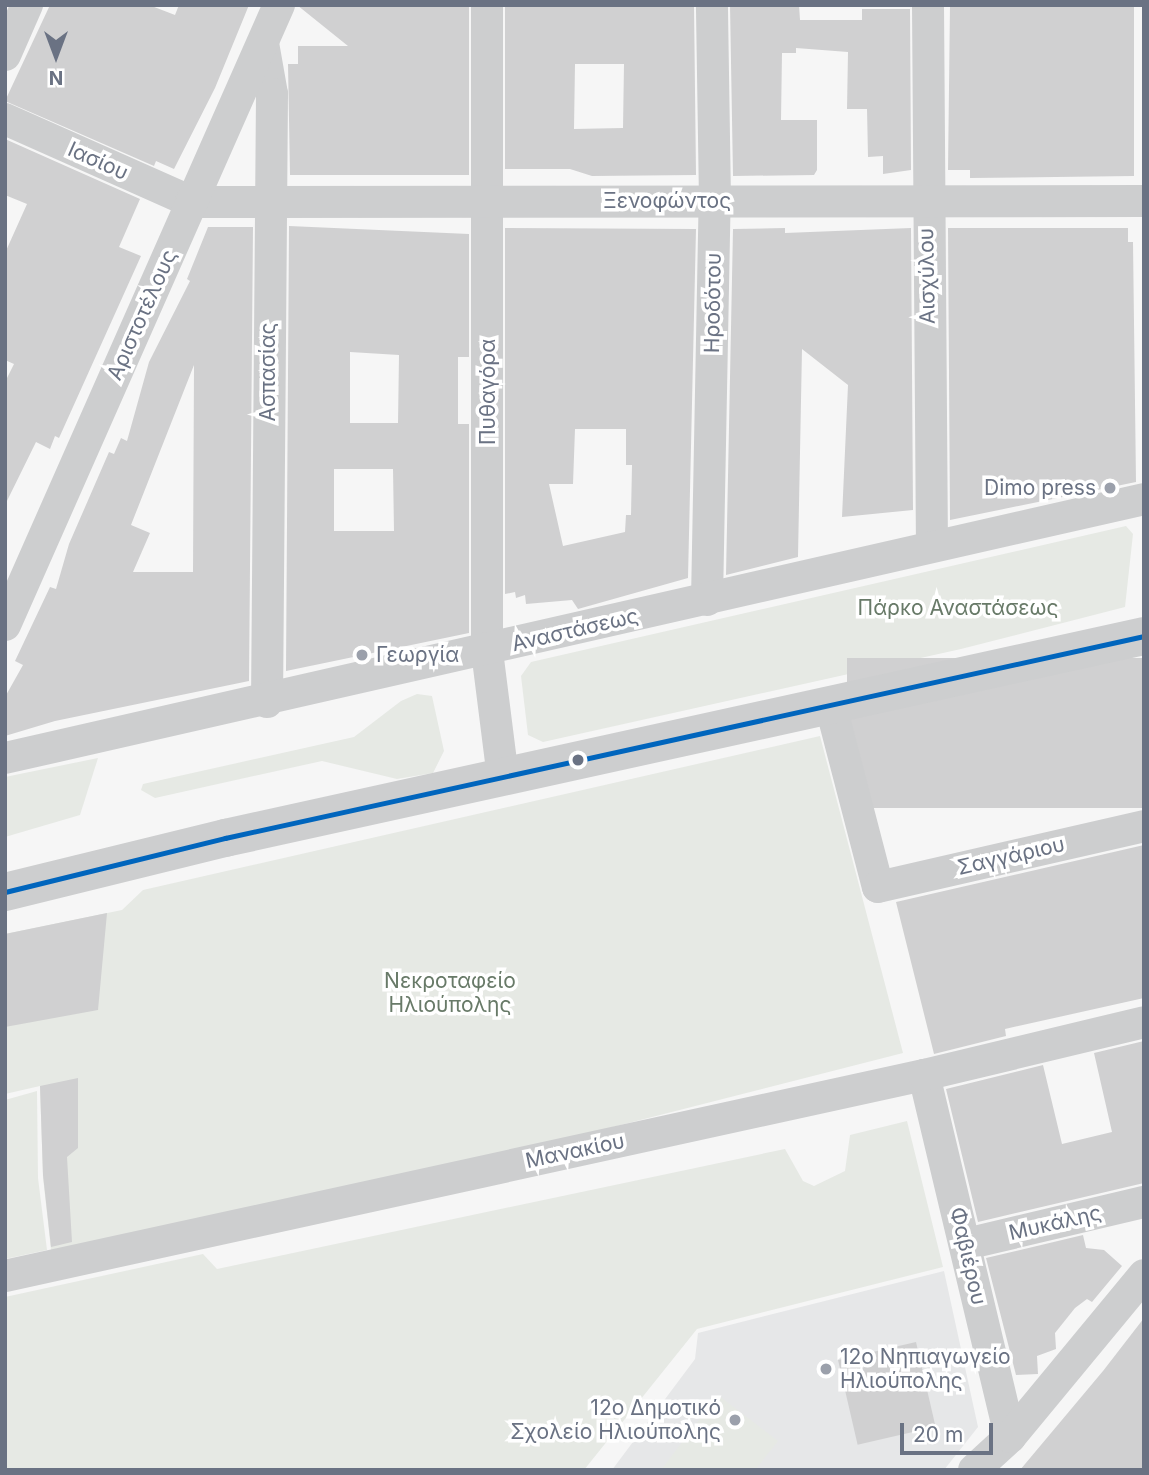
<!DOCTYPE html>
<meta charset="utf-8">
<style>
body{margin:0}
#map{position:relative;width:1149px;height:1475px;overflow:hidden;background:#f6f6f6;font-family:Inter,sans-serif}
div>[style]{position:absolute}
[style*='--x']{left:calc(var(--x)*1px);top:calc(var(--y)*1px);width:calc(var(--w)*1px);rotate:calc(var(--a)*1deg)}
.built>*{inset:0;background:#e6e7e8}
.green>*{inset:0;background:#e6e9e4}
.building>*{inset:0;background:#d0d0d1;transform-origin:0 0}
.minor>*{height:32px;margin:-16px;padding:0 16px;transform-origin:16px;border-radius:16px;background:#cdcecf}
.tertiary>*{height:38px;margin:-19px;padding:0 19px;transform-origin:19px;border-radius:19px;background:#cdcecf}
.bus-1>*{height:5px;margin:-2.5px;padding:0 2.5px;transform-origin:2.5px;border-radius:2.5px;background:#0065bd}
.dots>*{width:19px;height:19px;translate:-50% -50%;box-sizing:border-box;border:4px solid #fff;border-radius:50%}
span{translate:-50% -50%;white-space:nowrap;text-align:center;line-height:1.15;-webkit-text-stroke:7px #fff;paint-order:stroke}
.street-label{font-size:21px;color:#6a7283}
.poi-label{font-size:21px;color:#6a7283}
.right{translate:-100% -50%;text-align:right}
.left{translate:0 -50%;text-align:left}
.park-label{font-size:21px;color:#687a68}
.frame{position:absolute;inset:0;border:7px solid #6a7283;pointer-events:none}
.north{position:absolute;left:21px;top:21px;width:70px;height:70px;-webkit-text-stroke:5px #fff;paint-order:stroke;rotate:180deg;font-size:19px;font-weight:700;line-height:28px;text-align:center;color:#6a7283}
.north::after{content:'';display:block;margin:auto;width:24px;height:32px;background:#6a7283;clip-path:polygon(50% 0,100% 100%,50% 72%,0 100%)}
.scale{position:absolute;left:900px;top:1423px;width:93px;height:32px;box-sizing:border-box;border:4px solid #6a7283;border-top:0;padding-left:9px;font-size:21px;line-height:24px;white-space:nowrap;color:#6a7283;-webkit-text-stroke:5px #fff;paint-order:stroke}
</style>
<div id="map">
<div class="built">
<div style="clip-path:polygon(944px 1271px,978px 1427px,944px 1470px,612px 1470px,695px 1359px,698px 1333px)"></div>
</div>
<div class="green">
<div style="clip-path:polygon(1126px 526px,1133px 534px,1125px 607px,961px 649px,543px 742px,528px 735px,521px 676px,531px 662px)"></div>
<div style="clip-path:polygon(417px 694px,432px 696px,444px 751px,433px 773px,397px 779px,322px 761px,155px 798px,141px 790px,143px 784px,354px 737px,401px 701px)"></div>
<div style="clip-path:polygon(820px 736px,903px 1053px,491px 1158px,51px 1250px,43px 1177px,40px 1086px,5px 1094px,5px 934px,122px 910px,143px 890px)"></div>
<div style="clip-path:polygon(98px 758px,80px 815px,5px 837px,5px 777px)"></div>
<div style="clip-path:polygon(37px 1091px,38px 1178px,47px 1250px,5px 1259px,5px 1100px)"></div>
<div style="clip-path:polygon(907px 1121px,943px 1267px,697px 1329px,584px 1470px,5px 1470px,5px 1297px,203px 1254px,217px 1269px,785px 1149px,803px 1181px,814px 1186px,845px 1171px,850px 1135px)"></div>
<div style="clip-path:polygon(718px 1395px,778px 1441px,755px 1470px,661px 1470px)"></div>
</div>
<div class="building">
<div style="clip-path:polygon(50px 5px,149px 5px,175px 15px,179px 5px,249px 5px,215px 88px,174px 169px,156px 161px,154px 166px,5px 101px)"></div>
<div style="clip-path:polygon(297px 5px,469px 5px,469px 175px,290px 175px,288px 64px,298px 64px,298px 46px,348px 46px)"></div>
<div style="clip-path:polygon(evenodd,505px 5px,694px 5px,696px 175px,592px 176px,570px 169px,505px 169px,505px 5px,575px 64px,624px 64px,623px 128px,574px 129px,575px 64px)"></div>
<div style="clip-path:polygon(730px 5px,799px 5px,800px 20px,862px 20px,862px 9px,910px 9px,911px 170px,883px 174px,883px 156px,868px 157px,867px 109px,847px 109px,848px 52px,796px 48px,796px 53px,782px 53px,781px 120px,817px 120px,817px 170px,814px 175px,733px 176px)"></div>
<div style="clip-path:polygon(950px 5px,1134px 5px,1134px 176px,970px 178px,970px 170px,948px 170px)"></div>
<div style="clip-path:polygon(5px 139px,140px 199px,119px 247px,141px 256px,59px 438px,55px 436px,50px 449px,36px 442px,5px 505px,5px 382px,14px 364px,5px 360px,5px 253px,27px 204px,5px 195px)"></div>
<div style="clip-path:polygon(evenodd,289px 226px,469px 234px,469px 357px,458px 357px,458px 424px,469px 424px,469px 633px,286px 671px,289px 226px,350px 352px,399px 355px,398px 423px,350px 423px,350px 352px,289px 226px,334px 469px,393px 469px,394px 531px,334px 531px,334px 469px)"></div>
<div style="clip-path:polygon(evenodd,208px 227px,253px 227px,249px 681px,55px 721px,5px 736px,5px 697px,23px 665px,15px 661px,50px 587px,56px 589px,69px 544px,109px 452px,114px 454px,121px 438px,127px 441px,149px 362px,190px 281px,187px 279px,208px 227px,194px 365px,193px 572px,133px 572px,150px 533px,131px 525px,194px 365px)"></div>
<div style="clip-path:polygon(evenodd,505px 228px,696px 229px,688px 578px,578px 609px,572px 600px,526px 604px,525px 595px,516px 598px,515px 592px,505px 594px,505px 228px,575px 429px,626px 429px,626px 465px,632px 465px,631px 515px,626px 515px,625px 532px,563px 546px,549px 484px,573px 484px,575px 429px)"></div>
<div style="clip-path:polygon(785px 228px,785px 233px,911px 228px,913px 510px,842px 517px,848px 385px,802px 349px,798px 557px,726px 575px,733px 229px)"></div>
<div style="clip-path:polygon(948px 228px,1128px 228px,1128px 242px,1133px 242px,1136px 482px,950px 520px)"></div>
<div style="left:1144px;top:658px;width:150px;height:297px;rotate:90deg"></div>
<div style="clip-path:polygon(1144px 845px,1144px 998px,1005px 1029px,1006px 1036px,934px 1054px,896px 902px)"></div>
<div style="clip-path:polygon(107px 913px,98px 1010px,5px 1027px,5px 934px)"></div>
<div style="clip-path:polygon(1144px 1041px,1144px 1183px,978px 1222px,946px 1089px,1043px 1065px,1062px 1144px,1112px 1132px,1094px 1053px)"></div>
<div style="clip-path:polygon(78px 1078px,78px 1148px,67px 1157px,72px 1242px,51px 1247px,43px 1175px,40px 1086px)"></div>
<div style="clip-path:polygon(1083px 1235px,1086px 1248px,1104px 1250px,1122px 1266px,1092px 1302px,1087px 1299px,1075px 1308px,1055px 1333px,1056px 1349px,1037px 1356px,1038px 1374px,1016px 1375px,986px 1258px)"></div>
<div style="clip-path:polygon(1144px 1318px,1144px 1470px,1020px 1470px,1103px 1371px)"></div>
<div style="left:916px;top:1342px;width:87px;height:80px;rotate:77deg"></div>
</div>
<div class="minor">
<div style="--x:487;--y:5;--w:646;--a:90"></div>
<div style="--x:487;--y:651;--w:128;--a:82.8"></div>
<div style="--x:928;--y:5;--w:541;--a:89.58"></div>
<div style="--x:263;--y:43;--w:52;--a:80"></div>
<div style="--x:272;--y:94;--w:608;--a:90.47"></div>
<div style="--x:5;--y:55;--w:55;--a:-66.3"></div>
<div style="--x:5;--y:119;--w:204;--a:24"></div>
<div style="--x:191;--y:202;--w:953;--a:-0.06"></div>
<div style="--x:707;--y:600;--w:399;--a:-88.9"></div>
<div style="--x:715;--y:201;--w:196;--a:-90.9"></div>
<div style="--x:5;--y:625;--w:678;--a:-66.16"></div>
<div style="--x:830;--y:703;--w:190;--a:75.4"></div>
<div style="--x:878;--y:887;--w:273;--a:-12.9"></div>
<div style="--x:5;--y:758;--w:1168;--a:-12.81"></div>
<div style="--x:924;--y:1075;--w:372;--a:76.6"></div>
<div style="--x:966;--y:1244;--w:183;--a:-13.3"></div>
<div style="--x:5;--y:1276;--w:941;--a:-12.34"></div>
<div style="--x:924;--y:1075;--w:226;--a:-13.5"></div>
<div style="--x:974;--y:1470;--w:49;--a:-42.5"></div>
<div style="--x:1010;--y:1437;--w:210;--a:-50.4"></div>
</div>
<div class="tertiary">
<div style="--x:5;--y:892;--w:227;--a:-13.8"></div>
<div style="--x:225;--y:838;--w:941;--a:-12.4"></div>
</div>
<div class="bus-1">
<div style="--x:5;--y:892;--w:227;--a:-13.8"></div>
<div style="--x:225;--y:838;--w:941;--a:-12.4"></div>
</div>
<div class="dots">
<div style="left:1110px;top:488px;background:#9ba0ab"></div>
<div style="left:362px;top:655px;background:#9ba0ab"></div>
<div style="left:578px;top:760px;background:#6a7283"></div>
<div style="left:826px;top:1369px;background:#9ba0ab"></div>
<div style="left:735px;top:1420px;background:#9ba0ab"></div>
</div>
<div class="street-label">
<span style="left:98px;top:161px;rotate:24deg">Ιασίου</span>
<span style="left:667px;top:201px">Ξενοφώντος</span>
<span style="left:927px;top:276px;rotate:-91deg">Αισχύλου</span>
<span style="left:713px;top:303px;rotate:-89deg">Ηροδότου</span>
<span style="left:142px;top:315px;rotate:-66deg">Αριστοτέλους</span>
<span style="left:268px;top:372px;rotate:-90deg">Ασπασίας</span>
<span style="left:488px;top:392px;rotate:-90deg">Πυθαγόρα</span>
<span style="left:575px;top:630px;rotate:-13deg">Αναστάσεως</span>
<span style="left:1011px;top:856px;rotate:-13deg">Σαγγάριου</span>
<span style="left:575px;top:1151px;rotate:-12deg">Μανακίου</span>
<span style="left:1055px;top:1223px;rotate:-13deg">Μυκάλης</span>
<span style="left:968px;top:1256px;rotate:77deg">Φαβιέρου</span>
</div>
<div class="poi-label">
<span class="right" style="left:1096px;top:488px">Dimo press</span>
<span class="left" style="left:376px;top:655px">Γεωργία</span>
<span class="left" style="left:840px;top:1369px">12ο Νηπιαγωγείο<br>Ηλιούπολης</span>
<span class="right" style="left:721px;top:1420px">12ο Δημοτικό<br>Σχολείο Ηλιούπολης</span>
</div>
<div class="park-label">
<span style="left:958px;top:608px">Πάρκο Αναστάσεως</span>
<span style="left:450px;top:993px">Νεκροταφείο<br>Ηλιούπολης</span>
</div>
<div class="frame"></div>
<div class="north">N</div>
<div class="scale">20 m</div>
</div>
